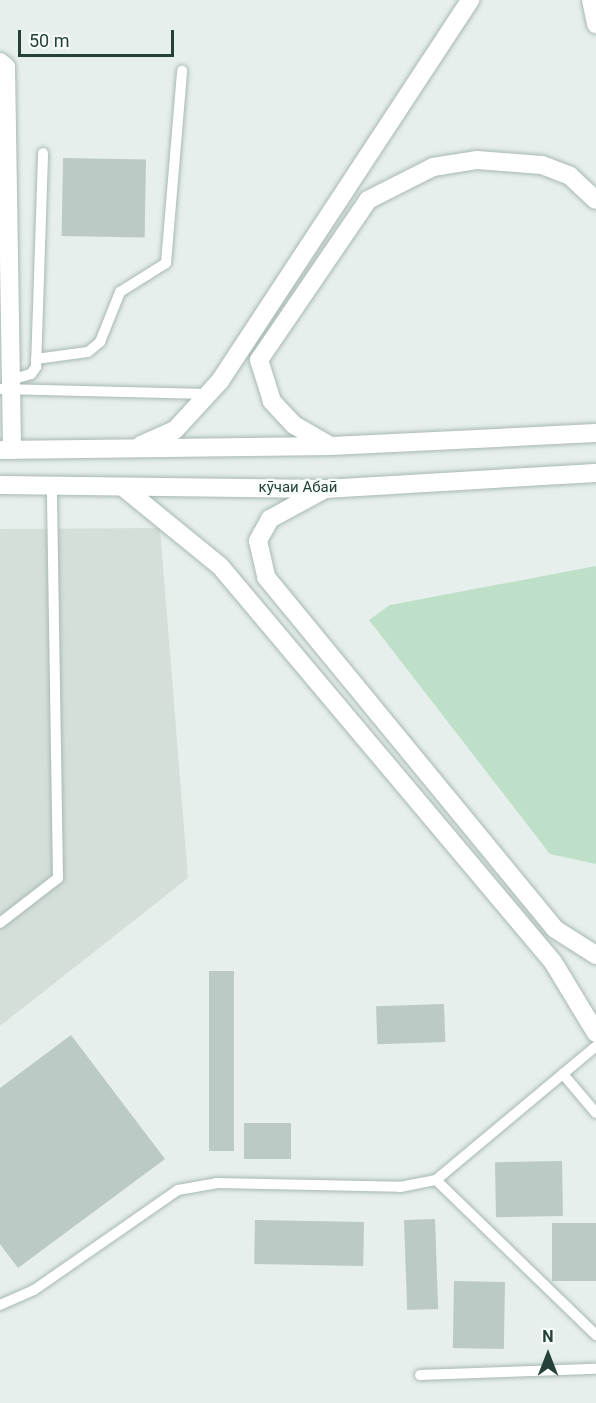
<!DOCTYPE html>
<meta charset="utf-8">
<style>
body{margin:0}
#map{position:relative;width:596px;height:1403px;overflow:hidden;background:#e6efeb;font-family:Roboto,sans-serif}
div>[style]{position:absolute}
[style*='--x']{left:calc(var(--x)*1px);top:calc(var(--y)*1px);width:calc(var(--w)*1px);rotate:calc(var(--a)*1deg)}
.built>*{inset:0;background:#d4dfda}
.green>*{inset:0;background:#bfe0c8}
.building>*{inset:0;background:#bbcac4;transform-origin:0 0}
.roads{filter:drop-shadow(0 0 2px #a8b8b2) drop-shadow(0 0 2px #a8b8b2)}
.lane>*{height:10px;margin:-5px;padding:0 5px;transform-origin:5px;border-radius:5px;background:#fff}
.street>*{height:18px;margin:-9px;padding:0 9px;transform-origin:9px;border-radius:9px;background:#fff}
.secondary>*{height:18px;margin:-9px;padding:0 9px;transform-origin:9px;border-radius:9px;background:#fff}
span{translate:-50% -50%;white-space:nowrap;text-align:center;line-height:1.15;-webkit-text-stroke:4.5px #f7fbf9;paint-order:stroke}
.street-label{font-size:15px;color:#24423a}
.north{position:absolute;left:518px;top:1325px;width:60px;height:60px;-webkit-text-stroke:4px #f7fbf9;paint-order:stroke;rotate:0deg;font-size:16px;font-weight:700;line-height:24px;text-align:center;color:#24423a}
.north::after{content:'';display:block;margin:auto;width:21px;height:27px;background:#24423a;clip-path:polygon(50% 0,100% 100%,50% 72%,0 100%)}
.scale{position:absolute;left:18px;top:30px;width:156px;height:27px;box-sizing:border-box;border:3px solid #24423a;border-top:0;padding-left:8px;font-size:18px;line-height:21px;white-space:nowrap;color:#24423a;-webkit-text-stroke:4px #f7fbf9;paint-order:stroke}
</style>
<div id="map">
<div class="built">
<div style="clip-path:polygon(160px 528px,188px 878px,0 1026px,0 529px)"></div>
</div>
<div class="green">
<div style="clip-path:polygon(596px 566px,596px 864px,550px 854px,369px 620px,390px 605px)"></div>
</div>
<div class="building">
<div style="left:63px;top:158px;width:83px;height:78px;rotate:1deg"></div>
<div style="left:209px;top:971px;width:25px;height:180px"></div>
<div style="left:444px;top:1004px;width:38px;height:68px;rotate:88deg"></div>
<div style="clip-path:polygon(71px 1035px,165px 1159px,18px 1268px,0 1244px,0 1088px)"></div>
<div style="left:244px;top:1123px;width:47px;height:36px"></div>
<div style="left:562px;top:1161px;width:55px;height:67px;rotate:89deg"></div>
<div style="left:435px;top:1219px;width:90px;height:31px;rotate:88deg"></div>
<div style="left:255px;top:1220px;width:109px;height:44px;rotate:1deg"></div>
<div style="left:596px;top:1223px;width:58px;height:44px;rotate:90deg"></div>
<div style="left:454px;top:1281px;width:51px;height:67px;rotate:1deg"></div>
</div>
<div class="roads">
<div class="lane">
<div style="--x:36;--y:359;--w:52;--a:-7.7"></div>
<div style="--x:88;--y:352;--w:16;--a:-40"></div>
<div style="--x:100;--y:342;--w:54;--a:-68.2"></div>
<div style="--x:120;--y:292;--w:54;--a:-32.2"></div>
<div style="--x:166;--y:263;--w:193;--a:-85.2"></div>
<div style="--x:11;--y:380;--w:21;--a:-17"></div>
<div style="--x:31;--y:374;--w:9;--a:-54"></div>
<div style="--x:36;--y:367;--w:214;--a:-88.1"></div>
<div style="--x:0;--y:389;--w:208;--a:1.4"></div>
<div style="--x:0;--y:923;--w:73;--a:-37.8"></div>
<div style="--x:58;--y:878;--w:393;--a:-90.9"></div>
<div style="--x:563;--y:1074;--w:51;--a:49.8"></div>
<div style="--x:436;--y:1180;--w:223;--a:44.1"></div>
<div style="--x:0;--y:1305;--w:37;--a:-24"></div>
<div style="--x:34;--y:1290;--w:175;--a:-34.8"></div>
<div style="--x:178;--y:1190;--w:39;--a:-10"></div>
<div style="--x:216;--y:1183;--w:184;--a:1.2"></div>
<div style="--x:400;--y:1187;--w:37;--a:-11"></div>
<div style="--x:436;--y:1180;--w:209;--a:-39.9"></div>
<div style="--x:420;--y:1375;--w:176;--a:-2"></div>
</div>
<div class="street">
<div style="--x:0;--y:62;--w:8;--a:40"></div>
<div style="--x:6;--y:67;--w:383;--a:89.1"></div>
</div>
<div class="secondary">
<div style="--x:591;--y:0;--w:25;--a:78"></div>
<div style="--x:141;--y:445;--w:37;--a:-24"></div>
<div style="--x:175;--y:430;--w:67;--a:-47.4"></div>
<div style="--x:220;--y:381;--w:456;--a:-56.7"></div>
<div style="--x:329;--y:445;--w:40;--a:-150.3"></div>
<div style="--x:294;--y:425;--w:33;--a:-133"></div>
<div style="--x:272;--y:401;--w:43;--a:-107.6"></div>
<div style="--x:259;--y:360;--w:194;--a:-55.7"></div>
<div style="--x:368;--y:200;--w:73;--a:-26.9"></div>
<div style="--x:433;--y:167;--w:45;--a:-9"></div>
<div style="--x:477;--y:160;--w:65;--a:4.4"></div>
<div style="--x:542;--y:165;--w:30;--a:21"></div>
<div style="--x:570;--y:176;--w:35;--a:43"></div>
<div style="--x:0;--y:450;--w:331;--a:-0.7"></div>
<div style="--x:331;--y:446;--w:265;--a:-2.8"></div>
<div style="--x:0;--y:485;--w:325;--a:0.7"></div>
<div style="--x:325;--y:489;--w:271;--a:-3.4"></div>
<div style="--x:123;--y:487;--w:125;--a:39.2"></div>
<div style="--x:220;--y:566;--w:517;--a:49.94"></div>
<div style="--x:553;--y:962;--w:83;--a:58.8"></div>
<div style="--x:325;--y:489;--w:63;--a:151.4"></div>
<div style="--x:270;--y:519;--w:25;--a:119"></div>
<div style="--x:258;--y:541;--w:37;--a:77"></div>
<div style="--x:266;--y:577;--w:455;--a:50.6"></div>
<div style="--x:555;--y:929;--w:49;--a:32.4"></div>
</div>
</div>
<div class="street-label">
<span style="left:298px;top:488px">кӯчаи Абаӣ</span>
</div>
<div class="north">N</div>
<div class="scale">50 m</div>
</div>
